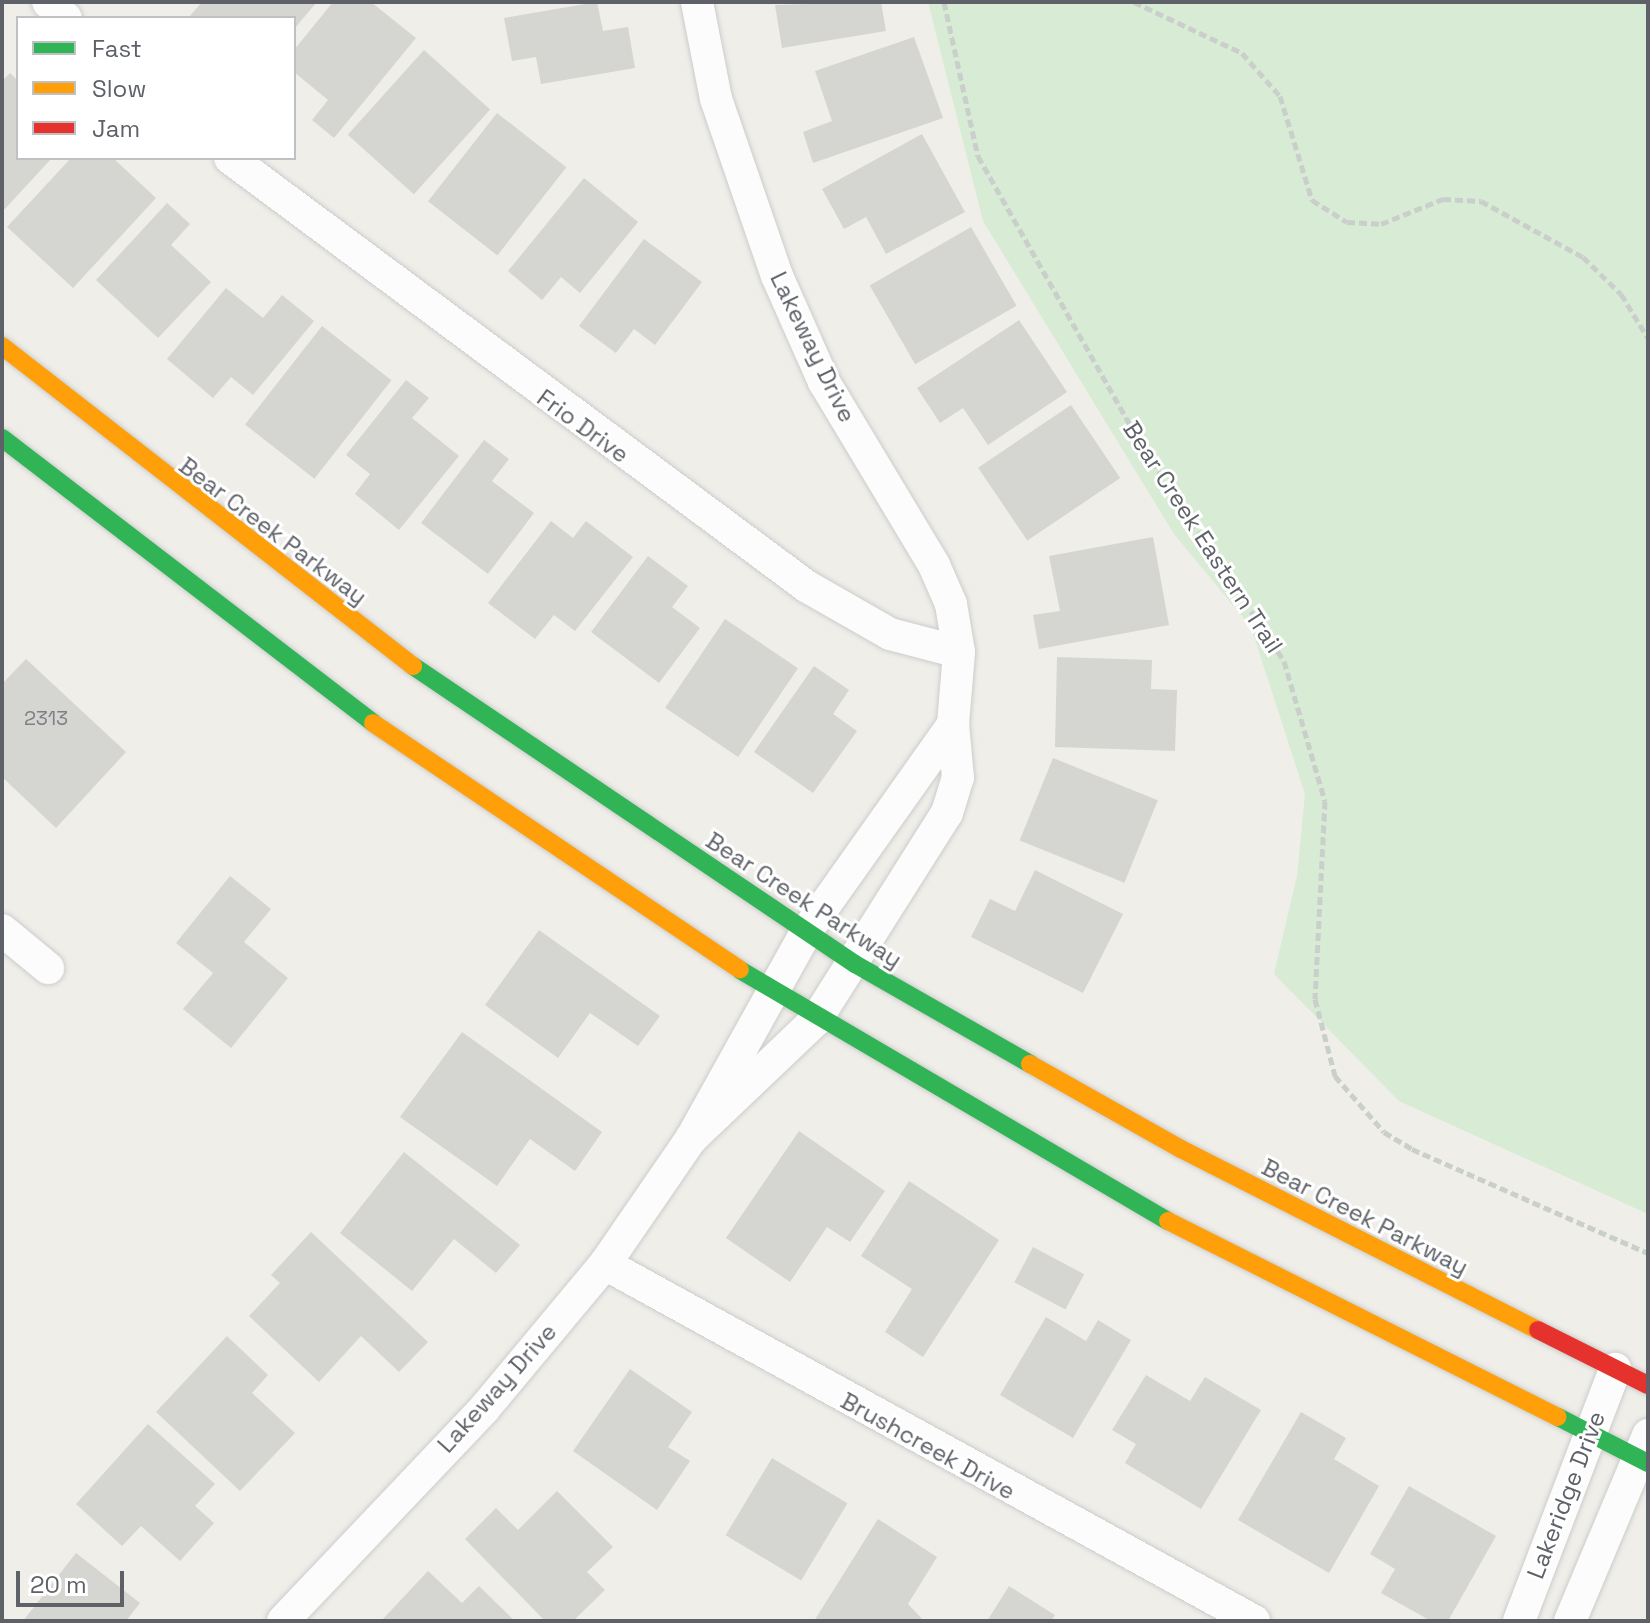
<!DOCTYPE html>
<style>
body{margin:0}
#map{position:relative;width:1650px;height:1623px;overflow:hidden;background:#efeee9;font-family:"Space Grotesk",sans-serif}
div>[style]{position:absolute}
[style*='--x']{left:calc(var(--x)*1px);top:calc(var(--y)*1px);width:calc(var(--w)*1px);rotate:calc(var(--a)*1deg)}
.green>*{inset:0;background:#d7ebd5}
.building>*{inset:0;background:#d5d5d2;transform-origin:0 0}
.path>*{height:5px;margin-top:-2.5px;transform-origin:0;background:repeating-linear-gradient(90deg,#cacfcb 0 8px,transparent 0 12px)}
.roads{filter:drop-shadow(0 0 2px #cccccb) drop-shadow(0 0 2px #cccccb)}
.street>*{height:32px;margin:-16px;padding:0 16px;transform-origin:16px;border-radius:16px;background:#fdfcfc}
.fast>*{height:18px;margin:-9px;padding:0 9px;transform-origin:9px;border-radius:9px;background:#30b455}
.slow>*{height:18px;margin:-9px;padding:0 9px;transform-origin:9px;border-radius:9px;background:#ff9f0a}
.jam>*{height:18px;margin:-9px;padding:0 9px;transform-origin:9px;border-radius:9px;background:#e5322d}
span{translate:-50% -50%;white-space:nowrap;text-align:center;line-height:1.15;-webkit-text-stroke:6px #fff;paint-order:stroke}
.number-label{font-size:20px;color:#7d8084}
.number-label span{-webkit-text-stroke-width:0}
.street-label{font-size:24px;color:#5e6268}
.frame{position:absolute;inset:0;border:4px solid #5e6268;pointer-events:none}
.legend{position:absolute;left:16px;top:16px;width:280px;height:144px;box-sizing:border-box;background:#fff;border:2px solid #bfc0c3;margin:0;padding:10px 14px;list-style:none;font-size:24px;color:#5e6268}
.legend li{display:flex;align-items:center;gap:16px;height:40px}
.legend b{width:40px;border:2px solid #bfc0c3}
.scale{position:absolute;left:16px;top:1571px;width:108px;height:36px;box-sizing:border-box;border:4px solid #5e6268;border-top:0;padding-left:10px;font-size:24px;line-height:28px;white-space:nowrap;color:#5e6268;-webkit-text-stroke:6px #fff;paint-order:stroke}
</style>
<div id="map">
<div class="green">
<div style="clip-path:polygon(928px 2px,1648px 2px,1648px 1214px,1399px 1101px,1274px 974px,1297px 876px,1305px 794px,1251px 627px,1174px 534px,983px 221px)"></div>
</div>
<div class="building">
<div style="clip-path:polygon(202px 2px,317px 2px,294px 29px,294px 18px,188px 18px)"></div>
<div style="clip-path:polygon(333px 2px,371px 2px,416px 38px,334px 138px,312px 120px,328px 100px,294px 72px,294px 50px)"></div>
<div style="clip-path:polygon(597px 2px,603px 31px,628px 27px,635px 68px,541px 84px,536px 57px,512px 61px,504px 18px)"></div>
<div style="clip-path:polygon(881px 2px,886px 31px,782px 48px,775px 5px)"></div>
<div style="clip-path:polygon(914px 37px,943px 118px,813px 163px,803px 132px,832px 121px,815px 71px)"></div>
<div style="left:424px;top:50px;width:89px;height:114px;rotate:42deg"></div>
<div style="clip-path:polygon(10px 73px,18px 81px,18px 158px,52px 158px,2px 212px,2px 81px)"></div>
<div style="left:497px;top:113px;width:88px;height:112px;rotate:38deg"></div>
<div style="clip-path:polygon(922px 134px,965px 212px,886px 254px,866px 217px,844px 229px,822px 189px)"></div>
<div style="clip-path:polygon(71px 158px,113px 158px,156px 198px,73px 288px,7px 227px)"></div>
<div style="clip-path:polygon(584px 178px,638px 222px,580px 293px,561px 277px,542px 300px,508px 271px)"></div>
<div style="clip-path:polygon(167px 203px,190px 224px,171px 245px,211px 282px,158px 338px,96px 280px)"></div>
<div style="left:971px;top:227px;width:91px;height:117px;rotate:60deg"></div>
<div style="clip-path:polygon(644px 239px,702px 282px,655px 345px,634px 329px,616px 353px,579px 326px)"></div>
<div style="clip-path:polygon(226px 288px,263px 318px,282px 295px,314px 321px,253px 395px,231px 377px,213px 398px,167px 359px)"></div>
<div style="clip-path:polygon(1019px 320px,1067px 392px,988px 445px,963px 408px,940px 423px,917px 388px)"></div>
<div style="left:322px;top:326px;width:88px;height:125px;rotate:38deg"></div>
<div style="clip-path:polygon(406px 380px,429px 398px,412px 418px,459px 456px,399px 530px,355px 494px,370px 474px,346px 455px)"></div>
<div style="left:1071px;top:405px;width:88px;height:112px;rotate:56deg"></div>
<div style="clip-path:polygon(484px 440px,509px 459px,492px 481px,534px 513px,488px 574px,421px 523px)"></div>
<div style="clip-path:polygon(551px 521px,573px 538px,586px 521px,633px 557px,575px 631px,554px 615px,535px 639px,488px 603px)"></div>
<div style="clip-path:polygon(1153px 537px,1169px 625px,1039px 649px,1033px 615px,1060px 611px,1049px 556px)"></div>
<div style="clip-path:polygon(648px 556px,688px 586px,672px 607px,700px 628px,659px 683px,591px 632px)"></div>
<div style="left:725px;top:619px;width:88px;height:107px;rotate:34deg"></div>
<div style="clip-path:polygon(1057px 657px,1152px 660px,1151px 689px,1177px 690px,1175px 751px,1055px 747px)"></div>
<div style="clip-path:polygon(26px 659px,126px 752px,56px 828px,2px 777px,2px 684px)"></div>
<div style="clip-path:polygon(814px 666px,849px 690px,833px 714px,857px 731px,813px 793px,754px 752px)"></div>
<div style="left:1053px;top:758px;width:113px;height:89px;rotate:22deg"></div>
<div style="clip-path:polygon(1035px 870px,1123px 914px,1083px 993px,971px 937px,990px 899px,1015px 911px)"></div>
<div style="clip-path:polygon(230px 876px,271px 909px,244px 942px,288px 978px,231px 1048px,183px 1009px,213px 973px,176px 943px)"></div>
<div style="clip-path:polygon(539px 930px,660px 1016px,638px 1046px,590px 1013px,558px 1058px,485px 1005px)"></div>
<div style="clip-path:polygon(462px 1032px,602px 1132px,575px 1171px,530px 1139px,497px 1186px,400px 1117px)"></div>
<div style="clip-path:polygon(799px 1131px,885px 1191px,850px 1242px,827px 1227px,790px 1282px,726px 1238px)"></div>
<div style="clip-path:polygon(404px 1152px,520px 1245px,496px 1273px,454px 1239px,412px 1291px,340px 1233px)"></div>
<div style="clip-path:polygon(909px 1181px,999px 1240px,923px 1357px,885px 1332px,912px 1289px,861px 1256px)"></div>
<div style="clip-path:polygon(311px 1232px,428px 1342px,399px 1372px,361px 1336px,319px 1382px,249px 1316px,280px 1283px,271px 1275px)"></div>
<div style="left:1033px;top:1247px;width:58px;height:40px;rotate:28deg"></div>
<div style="clip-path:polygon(1046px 1317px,1086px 1341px,1098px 1320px,1131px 1340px,1073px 1438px,1000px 1395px)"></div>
<div style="clip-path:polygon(227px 1336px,268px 1375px,252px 1393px,295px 1433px,240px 1491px,156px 1412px)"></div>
<div style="clip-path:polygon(630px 1369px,692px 1412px,668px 1447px,690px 1461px,657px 1510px,573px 1451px)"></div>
<div style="clip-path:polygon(1146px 1375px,1190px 1401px,1205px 1377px,1261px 1410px,1201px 1509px,1125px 1463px,1136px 1444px,1112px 1430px)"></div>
<div style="clip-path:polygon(1301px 1412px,1346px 1438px,1334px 1459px,1379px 1486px,1329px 1573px,1238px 1520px)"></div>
<div style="clip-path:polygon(148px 1424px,215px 1484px,195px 1506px,214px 1523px,180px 1561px,141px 1526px,122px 1546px,76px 1504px)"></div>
<div style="left:772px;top:1458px;width:88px;height:90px;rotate:31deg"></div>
<div style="clip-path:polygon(1409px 1486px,1496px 1536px,1448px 1621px,1431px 1621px,1381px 1593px,1395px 1569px,1370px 1554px)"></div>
<div style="clip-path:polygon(557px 1491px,613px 1547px,587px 1572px,605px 1590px,573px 1621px,545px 1621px,465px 1539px,496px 1508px,518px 1530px)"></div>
<div style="clip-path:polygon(878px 1519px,937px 1557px,908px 1604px,924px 1621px,814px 1621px)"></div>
<div style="clip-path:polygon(76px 1553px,140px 1603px,126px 1621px,23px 1621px)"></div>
<div style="clip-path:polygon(428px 1571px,462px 1603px,479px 1586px,515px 1621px,381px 1621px)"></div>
<div style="clip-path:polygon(1009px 1586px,1055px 1615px,1051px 1621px,987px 1621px)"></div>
</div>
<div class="path">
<div style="--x:944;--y:2;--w:158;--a:77.6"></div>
<div style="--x:978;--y:156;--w:339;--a:60.5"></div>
<div style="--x:1145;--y:451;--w:252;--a:56.5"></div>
<div style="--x:1284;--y:661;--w:146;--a:73.7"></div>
<div style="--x:1325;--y:801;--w:198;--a:92.9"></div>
<div style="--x:1315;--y:999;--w:80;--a:75.4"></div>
<div style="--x:1335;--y:1076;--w:74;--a:48.8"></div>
<div style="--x:1384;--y:1132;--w:33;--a:31"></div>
<div style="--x:1412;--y:1149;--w:258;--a:23.8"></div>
<div style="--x:1134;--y:2;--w:119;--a:25.3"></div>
<div style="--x:1242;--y:53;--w:57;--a:48.5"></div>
<div style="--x:1280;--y:96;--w:109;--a:72.9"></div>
<div style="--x:1312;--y:200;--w:41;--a:32.2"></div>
<div style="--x:1347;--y:222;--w:34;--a:3"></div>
<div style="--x:1381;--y:224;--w:67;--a:-22"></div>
<div style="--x:1443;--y:199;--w:38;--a:3"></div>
<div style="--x:1481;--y:201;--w:116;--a:28.8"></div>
<div style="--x:1583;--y:257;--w:53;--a:44.2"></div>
<div style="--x:1621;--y:294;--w:52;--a:58.5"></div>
</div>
<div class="roads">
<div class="street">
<div style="--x:48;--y:2;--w:24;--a:42"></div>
<div style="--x:230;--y:158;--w:718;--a:36.61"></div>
<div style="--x:806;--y:586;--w:97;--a:29.7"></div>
<div style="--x:890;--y:634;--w:71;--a:14.6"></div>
<div style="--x:2;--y:930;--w:60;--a:39.6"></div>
<div style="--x:691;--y:1139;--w:173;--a:-43.6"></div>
<div style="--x:816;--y:1020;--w:245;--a:-57.7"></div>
<div style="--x:947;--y:813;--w:37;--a:-73"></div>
<div style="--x:958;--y:778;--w:54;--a:-95.3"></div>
<div style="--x:953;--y:724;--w:72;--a:-85.2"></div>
<div style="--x:959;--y:652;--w:49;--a:-99.5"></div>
<div style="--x:951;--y:604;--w:43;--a:-113.6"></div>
<div style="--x:934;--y:565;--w:214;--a:-121"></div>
<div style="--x:824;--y:382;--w:116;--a:-113.9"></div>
<div style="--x:777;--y:276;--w:187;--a:-109"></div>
<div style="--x:716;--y:99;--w:99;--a:-101.1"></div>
<div style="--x:605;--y:1264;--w:741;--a:28.81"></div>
<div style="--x:283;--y:1621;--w:292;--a:-46.5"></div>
<div style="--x:484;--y:1409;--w:189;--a:-50.2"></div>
<div style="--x:605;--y:1264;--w:152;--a:-55.5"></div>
<div style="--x:691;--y:1139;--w:237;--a:-60.9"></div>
<div style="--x:806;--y:932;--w:255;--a:-54.7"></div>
<div style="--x:1519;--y:1621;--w:270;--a:-69.1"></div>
<div style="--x:1570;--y:1621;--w:202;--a:-67.2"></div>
</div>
<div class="fast">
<div style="--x:2;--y:438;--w:468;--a:37.5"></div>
<div style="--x:413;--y:666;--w:533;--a:33.99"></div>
<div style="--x:855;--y:964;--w:202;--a:29.7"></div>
<div style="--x:740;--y:970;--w:496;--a:30.4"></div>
<div style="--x:1558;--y:1417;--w:101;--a:27.1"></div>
</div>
<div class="slow">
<div style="--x:2;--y:346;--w:521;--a:37.9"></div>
<div style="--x:373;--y:723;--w:442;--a:33.9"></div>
<div style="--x:1030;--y:1064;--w:173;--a:29.4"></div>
<div style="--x:1181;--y:1149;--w:400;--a:26.9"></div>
<div style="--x:1168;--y:1221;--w:436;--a:26.7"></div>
</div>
<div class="jam">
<div style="--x:1538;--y:1330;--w:123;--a:26.6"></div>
</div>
</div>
<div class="number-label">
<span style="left:46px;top:718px">2313</span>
</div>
<div class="street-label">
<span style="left:813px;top:347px;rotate:64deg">Lakeway Drive</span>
<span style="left:583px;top:426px;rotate:36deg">Frio Drive</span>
<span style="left:273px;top:531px;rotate:37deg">Bear Creek Parkway</span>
<span style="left:1203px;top:537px;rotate:57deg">Bear Creek Eastern Trail</span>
<span style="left:804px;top:900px;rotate:33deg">Bear Creek Parkway</span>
<span style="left:1365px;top:1217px;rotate:27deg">Bear Creek Parkway</span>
<span style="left:497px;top:1388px;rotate:-48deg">Lakeway Drive</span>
<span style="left:928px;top:1446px;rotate:29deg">Brushcreek Drive</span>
<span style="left:1566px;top:1495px;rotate:-69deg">Lakeridge Drive</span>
</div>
<div class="frame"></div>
<ul class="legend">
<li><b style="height:10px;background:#30b455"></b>Fast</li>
<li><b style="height:10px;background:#ff9f0a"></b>Slow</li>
<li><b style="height:10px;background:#e5322d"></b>Jam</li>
</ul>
<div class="scale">20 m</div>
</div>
